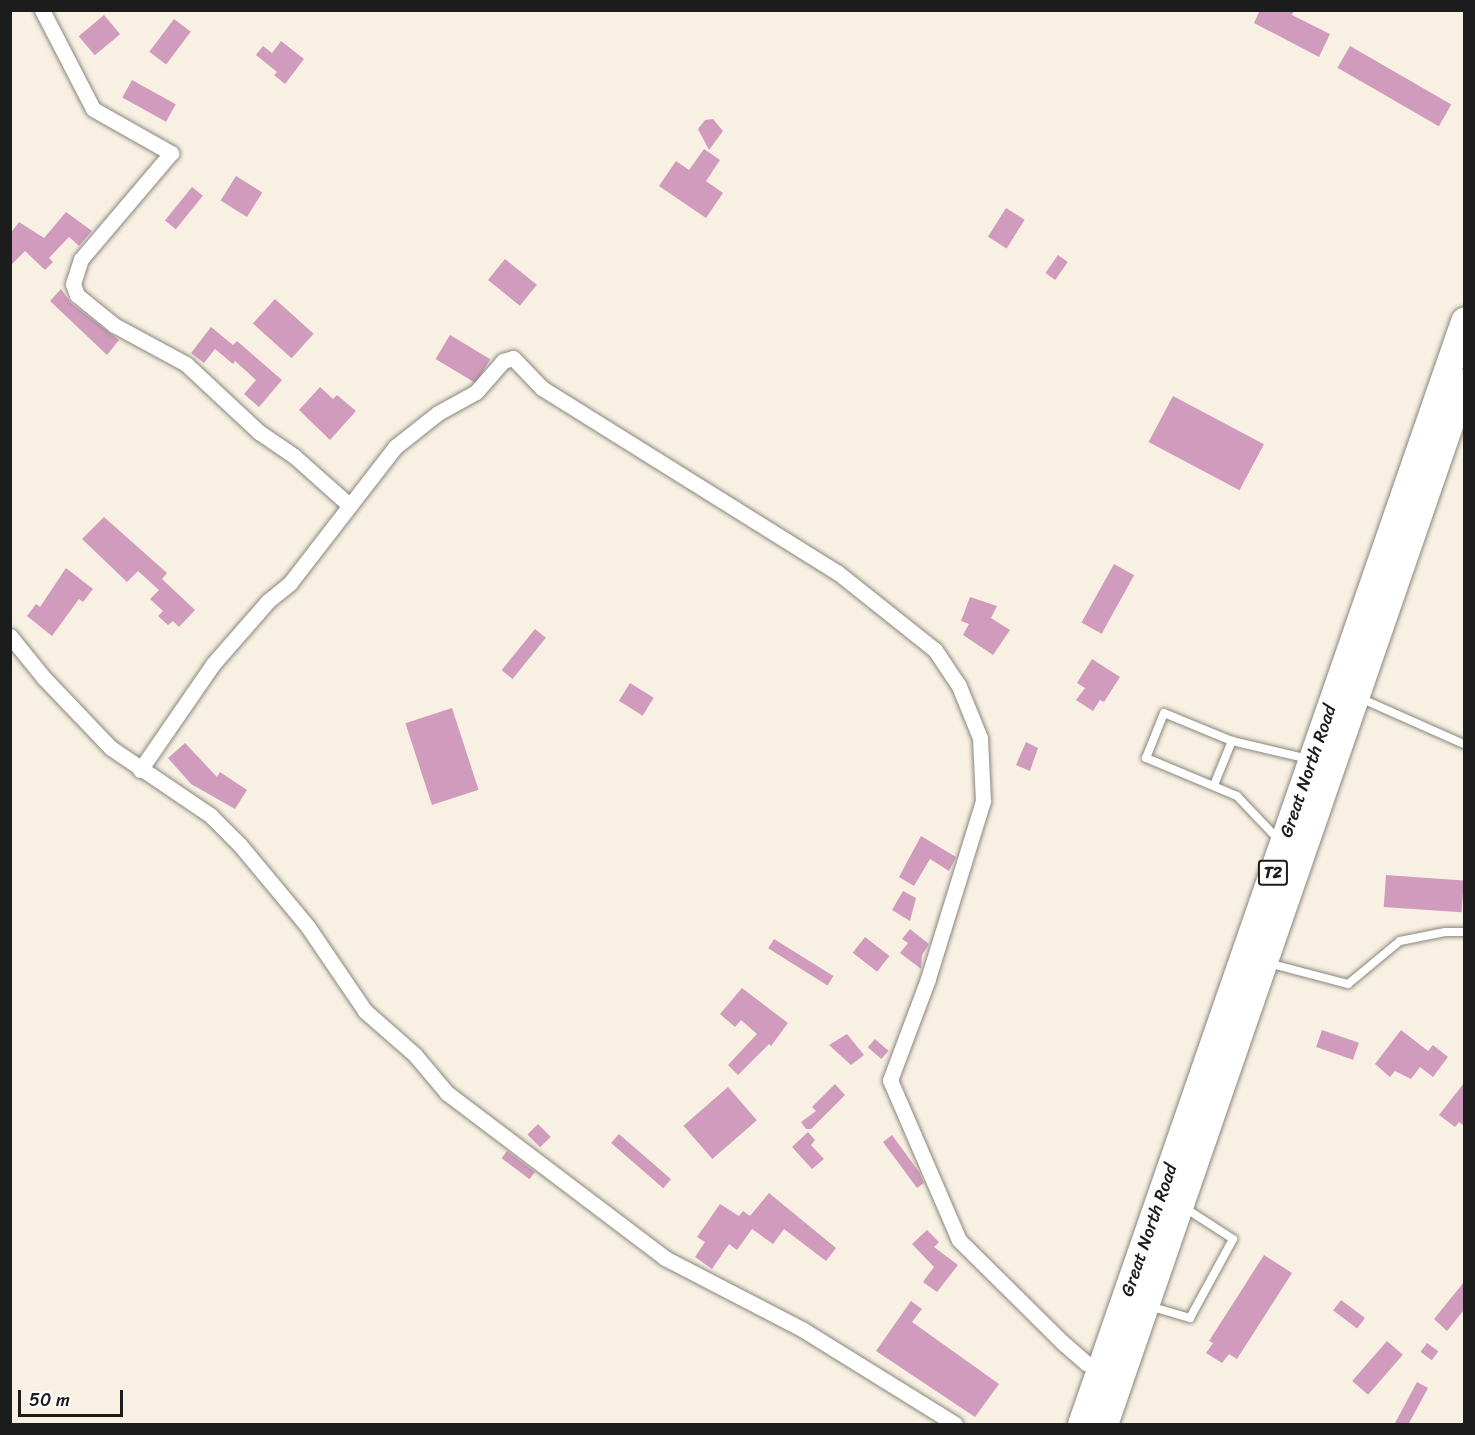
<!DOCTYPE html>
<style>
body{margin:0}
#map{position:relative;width:1475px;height:1435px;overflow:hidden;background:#f8f0e2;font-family:Sriracha,sans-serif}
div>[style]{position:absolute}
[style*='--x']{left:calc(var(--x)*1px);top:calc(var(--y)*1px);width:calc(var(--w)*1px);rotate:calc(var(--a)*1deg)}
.building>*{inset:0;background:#d19bbd;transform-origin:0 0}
.roads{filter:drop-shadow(0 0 2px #8a867f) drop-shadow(0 0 2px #8a867f)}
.lane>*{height:8px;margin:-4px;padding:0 4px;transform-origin:4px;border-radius:4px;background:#fff}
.street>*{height:15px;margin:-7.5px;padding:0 7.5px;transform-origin:7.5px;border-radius:7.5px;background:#fff}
.highway>*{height:27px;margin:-13.5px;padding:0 13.5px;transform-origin:13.5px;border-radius:13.5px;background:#fff}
span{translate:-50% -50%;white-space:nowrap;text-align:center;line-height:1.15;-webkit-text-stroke:4.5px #fff;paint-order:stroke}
.shield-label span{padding:2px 4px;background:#fff;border:2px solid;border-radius:4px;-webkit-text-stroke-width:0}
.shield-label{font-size:16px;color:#1c1c1c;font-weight:700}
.street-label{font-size:18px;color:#1c1c1c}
.frame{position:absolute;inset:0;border:12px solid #1c1c1c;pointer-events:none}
.scale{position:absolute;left:18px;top:1390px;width:105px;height:27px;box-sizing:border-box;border:3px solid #1c1c1c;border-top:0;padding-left:8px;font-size:18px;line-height:21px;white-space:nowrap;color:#1c1c1c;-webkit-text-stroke:4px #fff;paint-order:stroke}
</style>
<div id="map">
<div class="building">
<div style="clip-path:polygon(1260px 10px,1294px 10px,1292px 15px,1330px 34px,1319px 57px,1254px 23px)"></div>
<div style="left:104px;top:15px;width:25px;height:33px;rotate:50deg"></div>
<div style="left:174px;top:19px;width:21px;height:41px;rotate:37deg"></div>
<div style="clip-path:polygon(281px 41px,304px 59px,285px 84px,274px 75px,277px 72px,256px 55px,263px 46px,272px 53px)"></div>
<div style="left:1350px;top:46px;width:117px;height:25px;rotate:30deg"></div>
<div style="left:132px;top:80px;width:50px;height:20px;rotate:29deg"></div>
<div style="clip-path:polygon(713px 119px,723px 131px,709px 150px,698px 129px,705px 120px)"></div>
<div style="clip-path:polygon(704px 149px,720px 160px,706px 181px,723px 193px,706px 218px,659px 186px,676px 161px,689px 170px)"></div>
<div style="left:236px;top:176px;width:31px;height:29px;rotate:32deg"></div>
<div style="left:192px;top:187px;width:14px;height:43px;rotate:39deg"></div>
<div style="left:1006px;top:208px;width:22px;height:34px;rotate:32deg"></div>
<div style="clip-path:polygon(66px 212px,92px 231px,79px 246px,69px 237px,49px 258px,53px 262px,45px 270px,25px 251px,10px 266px,10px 234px,19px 222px,44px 238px)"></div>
<div style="left:1058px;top:255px;width:12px;height:22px;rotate:35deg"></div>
<div style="left:505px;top:259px;width:41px;height:27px;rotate:39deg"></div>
<div style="clip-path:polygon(61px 289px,71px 303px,119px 340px,107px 355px,50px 301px)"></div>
<div style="left:275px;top:299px;width:52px;height:33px;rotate:42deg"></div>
<div style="clip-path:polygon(211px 327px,233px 345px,237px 341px,282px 380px,259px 407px,244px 394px,256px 380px,235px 361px,233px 364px,215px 349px,204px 363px,191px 353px)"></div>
<div style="left:450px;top:335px;width:47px;height:28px;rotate:31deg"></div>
<div style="clip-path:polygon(320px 387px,333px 399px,337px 395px,356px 411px,330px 440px,299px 410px)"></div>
<div style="left:1173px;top:396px;width:103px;height:52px;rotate:28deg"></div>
<div style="clip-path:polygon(104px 517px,167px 573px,162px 579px,195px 610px,179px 627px,173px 621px,168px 625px,158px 616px,163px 611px,150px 599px,159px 590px,138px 571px,127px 582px,82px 539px)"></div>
<div style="left:1114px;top:564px;width:23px;height:67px;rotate:29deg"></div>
<div style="clip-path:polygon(66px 568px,93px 589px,83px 602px,79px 599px,52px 636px,27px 616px,36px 604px,40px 607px)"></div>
<div style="clip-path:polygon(970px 597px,997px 606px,991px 618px,1010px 630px,993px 655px,963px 635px,969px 624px,961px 621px)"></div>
<div style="left:535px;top:629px;width:14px;height:53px;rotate:39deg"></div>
<div style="clip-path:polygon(1092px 659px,1120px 677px,1104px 702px,1100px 700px,1093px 711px,1076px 700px,1085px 688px,1077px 683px)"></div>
<div style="left:630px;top:683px;width:28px;height:21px;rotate:32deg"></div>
<div style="left:452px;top:708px;width:86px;height:49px;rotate:72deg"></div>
<div style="clip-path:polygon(1026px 742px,1038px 748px,1030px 771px,1016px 765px)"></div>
<div style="clip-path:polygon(185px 743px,217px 777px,220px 772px,247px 790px,235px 809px,191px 784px,168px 758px)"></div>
<div style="clip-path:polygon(921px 836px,956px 857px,949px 871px,930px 859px,914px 886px,899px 877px)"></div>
<div style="left:1386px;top:875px;width:78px;height:32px;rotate:4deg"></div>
<div style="clip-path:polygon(903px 891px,916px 898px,910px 921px,892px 910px)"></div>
<div style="clip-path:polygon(910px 929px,929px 944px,922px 955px,921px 969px,900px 953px,908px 943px,902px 939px)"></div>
<div style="left:865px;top:937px;width:31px;height:20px;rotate:38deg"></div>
<div style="left:774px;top:939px;width:70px;height:11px;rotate:32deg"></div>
<div style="clip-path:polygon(742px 988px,788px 1023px,771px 1046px,769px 1044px,738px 1075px,728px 1065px,757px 1034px,741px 1020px,735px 1027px,720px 1014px)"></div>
<div style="left:1322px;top:1030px;width:39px;height:18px;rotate:19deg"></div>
<div style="clip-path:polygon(1401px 1030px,1428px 1051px,1433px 1045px,1448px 1057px,1433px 1077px,1420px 1067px,1411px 1079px,1395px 1071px,1390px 1077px,1375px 1064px)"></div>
<div style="clip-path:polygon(847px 1034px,864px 1055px,851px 1065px,829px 1045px)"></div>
<div style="left:875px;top:1039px;width:18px;height:11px;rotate:41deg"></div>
<div style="clip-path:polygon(1464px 1083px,1464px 1126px,1459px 1122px,1455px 1127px,1439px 1115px)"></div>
<div style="clip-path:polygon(835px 1084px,845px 1095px,811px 1129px,806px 1129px,801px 1122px,816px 1111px,812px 1107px)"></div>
<div style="left:728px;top:1087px;width:44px;height:59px;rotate:49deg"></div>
<div style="left:538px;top:1124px;width:18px;height:15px;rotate:45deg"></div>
<div style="clip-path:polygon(808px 1132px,815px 1140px,811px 1145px,824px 1159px,812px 1169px,792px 1147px)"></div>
<div style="left:619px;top:1134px;width:69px;height:12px;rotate:41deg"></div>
<div style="clip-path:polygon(892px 1135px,919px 1172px,924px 1183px,917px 1188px,883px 1142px)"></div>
<div style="left:507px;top:1151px;width:35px;height:9px;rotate:37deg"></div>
<div style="clip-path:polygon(769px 1193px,836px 1248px,826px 1261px,784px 1229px,773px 1244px,752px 1229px,737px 1250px,729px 1244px,712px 1269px,695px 1257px,705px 1242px,697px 1237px,720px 1204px,739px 1216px,743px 1211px,750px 1216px)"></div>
<div style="clip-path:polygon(927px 1230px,939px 1242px,934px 1247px,958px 1265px,937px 1292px,923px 1282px,934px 1267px,912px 1244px)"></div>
<div style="clip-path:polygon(1264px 1255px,1292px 1273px,1237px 1359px,1229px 1354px,1222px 1363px,1206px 1353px,1213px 1343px,1209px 1341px)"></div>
<div style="clip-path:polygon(1464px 1282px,1464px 1310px,1447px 1331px,1434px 1319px)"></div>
<div style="left:1341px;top:1300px;width:30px;height:13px;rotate:37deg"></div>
<div style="clip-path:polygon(911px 1301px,922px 1309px,912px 1322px,999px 1384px,975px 1417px,876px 1351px)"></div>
<div style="left:1387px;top:1341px;width:21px;height:53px;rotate:41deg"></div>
<div style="left:1427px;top:1343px;width:14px;height:11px;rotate:36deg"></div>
<div style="clip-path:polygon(1417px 1382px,1428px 1388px,1408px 1425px,1394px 1425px)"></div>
</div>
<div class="roads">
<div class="lane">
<div style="--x:1360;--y:698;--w:114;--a:23.9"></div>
<div style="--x:1214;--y:785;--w:48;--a:-67.8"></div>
<div style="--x:1277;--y:838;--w:58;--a:-133.6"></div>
<div style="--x:1237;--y:796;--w:99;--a:-157.3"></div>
<div style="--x:1146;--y:758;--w:48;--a:-68.2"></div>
<div style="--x:1164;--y:713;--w:74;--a:22.4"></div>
<div style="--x:1232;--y:741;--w:78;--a:13.3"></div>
<div style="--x:1268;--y:963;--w:83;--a:14.7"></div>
<div style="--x:1348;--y:984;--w:67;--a:-39.6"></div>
<div style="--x:1400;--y:941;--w:46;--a:-11.3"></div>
<div style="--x:1445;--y:932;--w:19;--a:0"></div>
<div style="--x:1149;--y:1306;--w:43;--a:16.3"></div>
<div style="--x:1190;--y:1318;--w:90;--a:-61.4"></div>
<div style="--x:1233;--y:1239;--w:57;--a:-147.1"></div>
</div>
<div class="street">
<div style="--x:42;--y:10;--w:111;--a:62.7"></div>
<div style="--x:93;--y:109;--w:90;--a:29.4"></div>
<div style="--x:171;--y:153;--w:139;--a:130.3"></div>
<div style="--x:81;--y:259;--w:26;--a:108"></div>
<div style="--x:73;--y:284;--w:12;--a:70"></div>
<div style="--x:77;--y:295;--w:48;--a:39"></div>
<div style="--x:114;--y:325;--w:82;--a:28.4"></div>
<div style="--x:186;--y:364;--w:100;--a:43"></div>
<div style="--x:259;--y:432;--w:42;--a:34.4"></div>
<div style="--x:294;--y:456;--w:72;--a:41.6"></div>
<div style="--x:10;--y:636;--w:54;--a:51"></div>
<div style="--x:44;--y:678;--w:97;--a:46.3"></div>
<div style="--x:111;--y:748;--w:120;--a:34.1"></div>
<div style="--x:210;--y:815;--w:42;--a:45"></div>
<div style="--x:240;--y:845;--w:107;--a:50.3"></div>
<div style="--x:308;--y:927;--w:102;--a:55.8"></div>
<div style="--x:365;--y:1011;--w:67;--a:41.3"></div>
<div style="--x:415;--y:1055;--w:50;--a:49.9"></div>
<div style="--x:447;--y:1093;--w:273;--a:37.1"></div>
<div style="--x:665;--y:1258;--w:154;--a:27.4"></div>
<div style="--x:802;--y:1329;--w:180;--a:31.8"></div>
<div style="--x:140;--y:770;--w:129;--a:-55.4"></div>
<div style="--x:213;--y:664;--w:84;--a:-48.9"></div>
<div style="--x:268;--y:601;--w:28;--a:-39"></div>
<div style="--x:290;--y:583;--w:172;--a:-52.3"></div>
<div style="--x:395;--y:447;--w:55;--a:-38.3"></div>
<div style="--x:438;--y:413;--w:43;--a:-28.9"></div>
<div style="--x:476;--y:392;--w:41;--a:-48.9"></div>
<div style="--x:503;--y:361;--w:10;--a:-17"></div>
<div style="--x:513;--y:358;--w:42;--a:46"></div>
<div style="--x:542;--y:388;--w:348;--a:32"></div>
<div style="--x:837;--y:572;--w:125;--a:38.5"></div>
<div style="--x:935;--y:650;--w:43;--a:56.3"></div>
<div style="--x:959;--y:686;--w:56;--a:68"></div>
<div style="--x:980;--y:738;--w:63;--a:87.3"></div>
<div style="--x:983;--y:801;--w:186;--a:107.2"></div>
<div style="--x:928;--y:979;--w:108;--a:110.6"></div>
<div style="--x:890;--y:1080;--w:174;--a:66.7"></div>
<div style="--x:959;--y:1240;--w:145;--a:44.7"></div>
<div style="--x:1062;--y:1342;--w:32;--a:41"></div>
<div style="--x:1086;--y:1363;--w:16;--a:15"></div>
</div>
<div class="highway">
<div style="--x:1081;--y:1424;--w:1168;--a:-70.85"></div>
<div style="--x:1104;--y:1424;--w:1102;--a:-70.94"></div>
</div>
</div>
<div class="shield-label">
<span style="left:1273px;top:873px">T2</span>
</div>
<div class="street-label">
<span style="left:1308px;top:771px;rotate:-71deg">Great North Road</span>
<span style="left:1149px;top:1230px;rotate:-71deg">Great North Road</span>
</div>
<div class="frame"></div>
<div class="scale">50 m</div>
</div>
